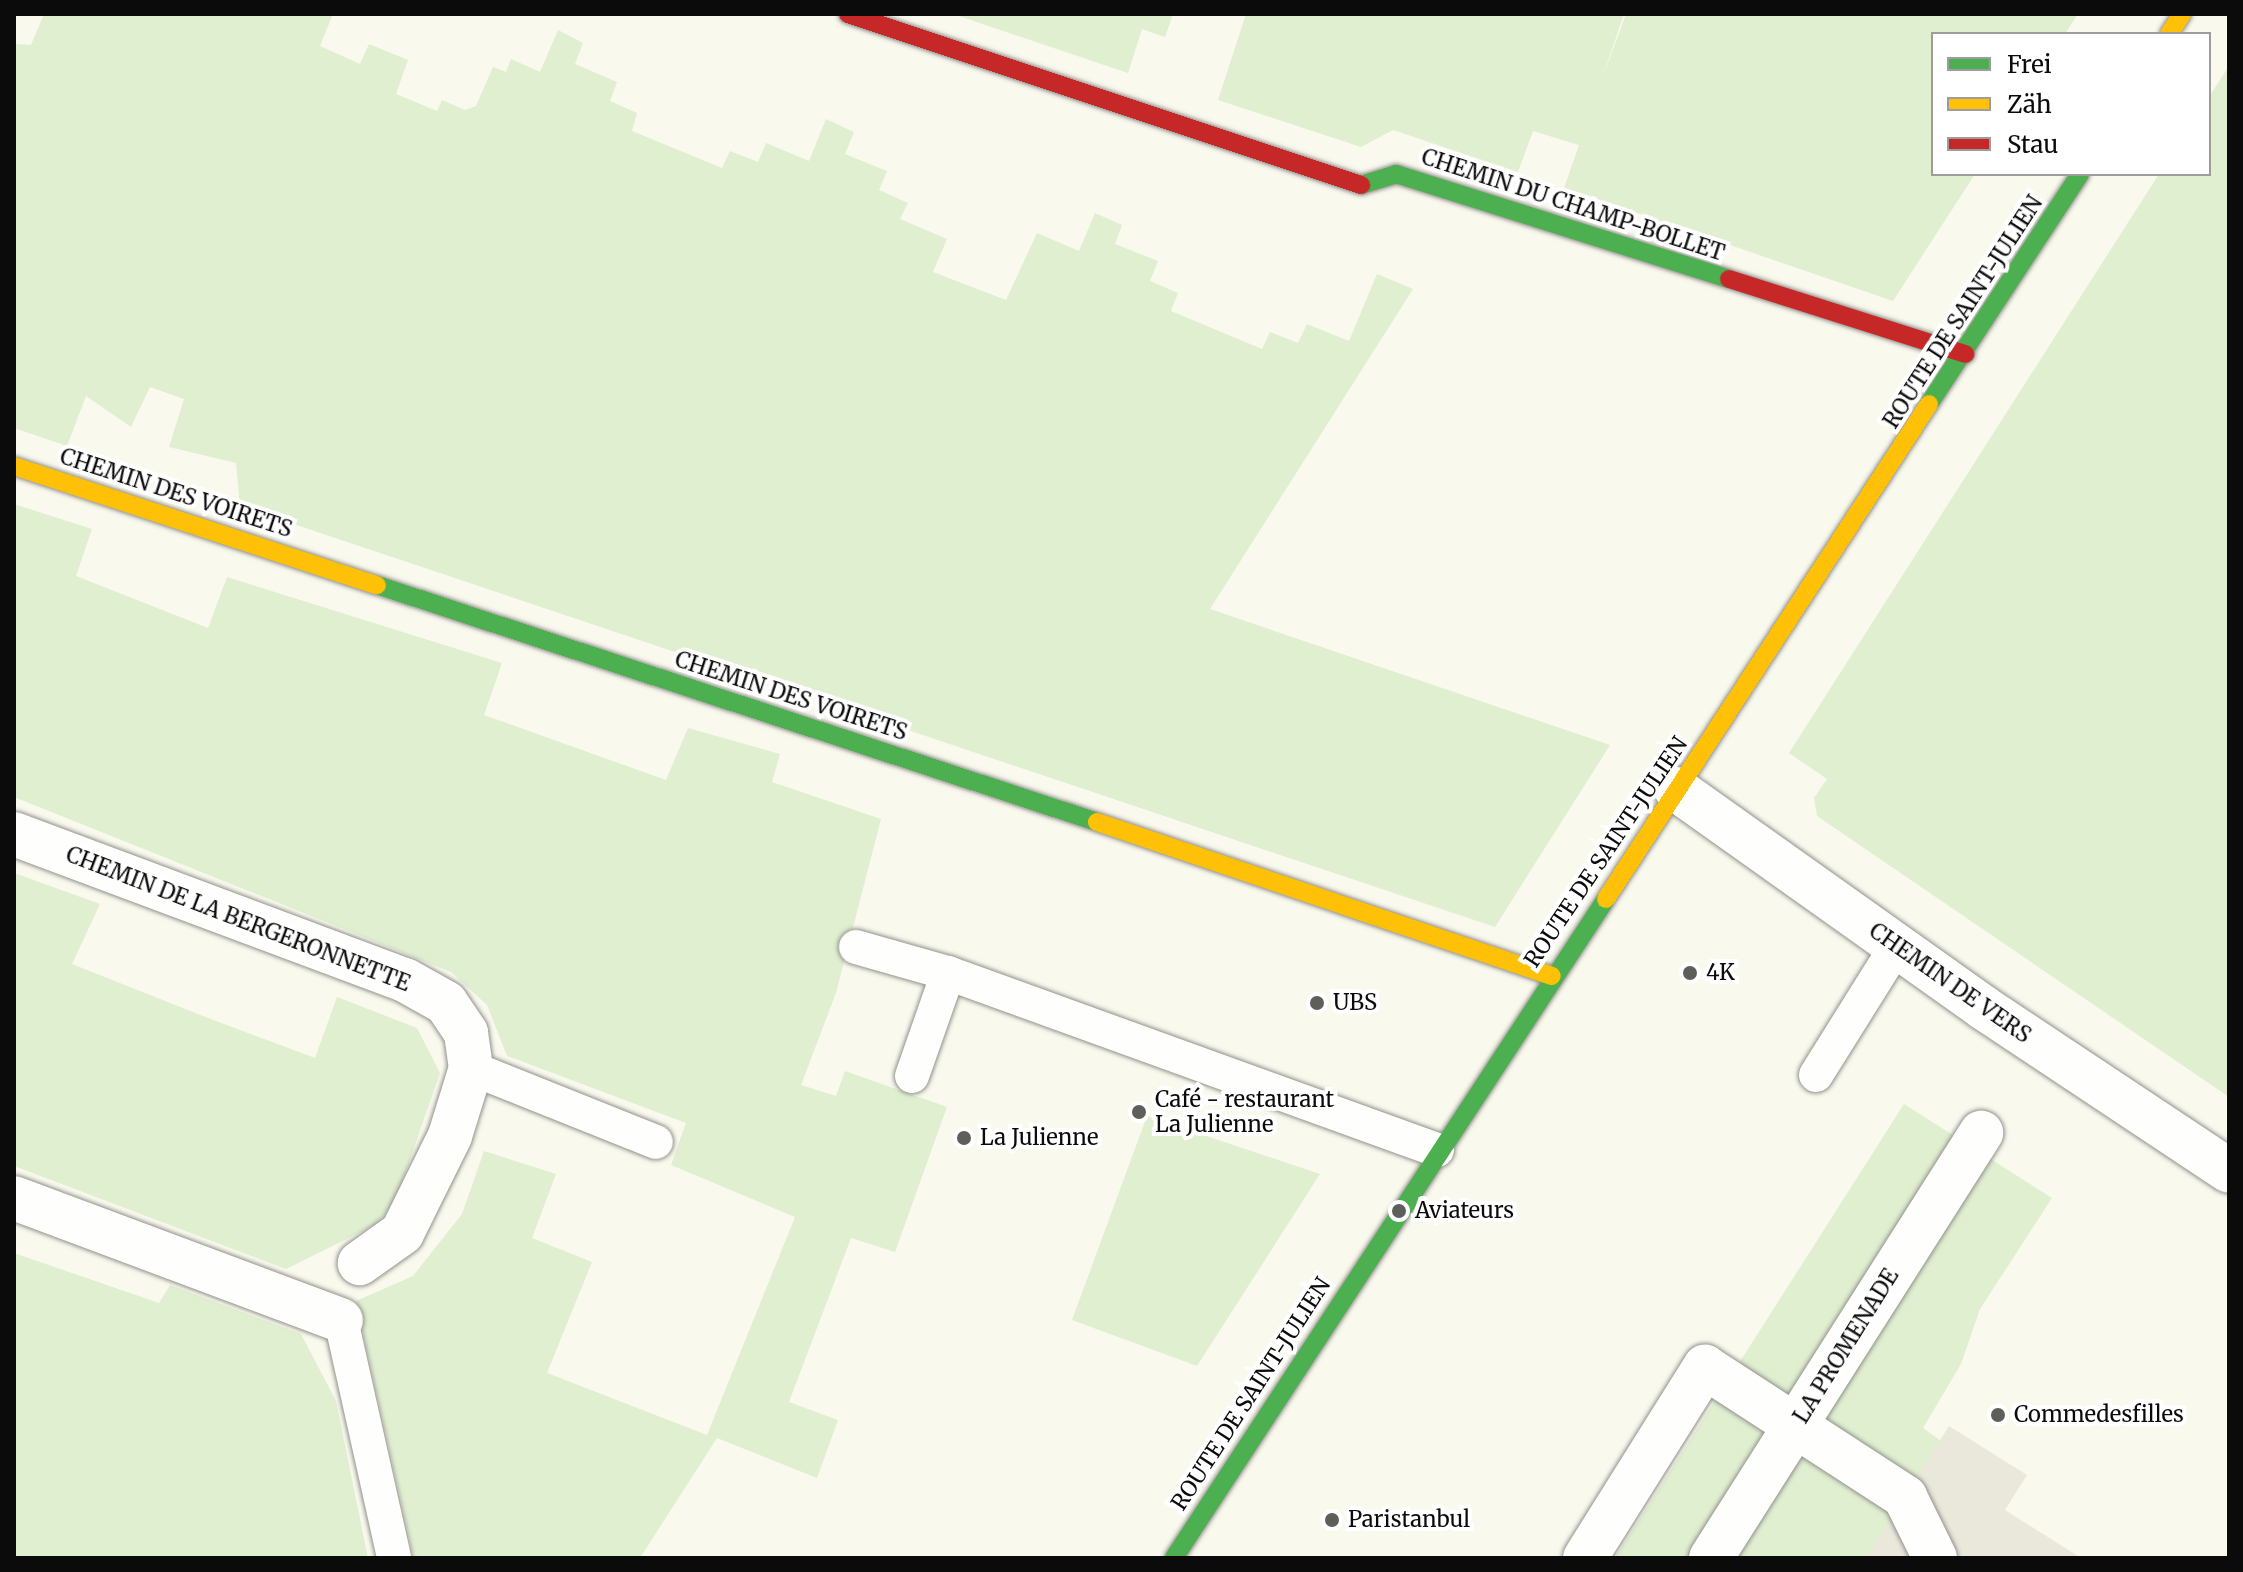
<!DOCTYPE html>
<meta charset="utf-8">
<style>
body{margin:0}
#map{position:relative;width:2243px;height:1572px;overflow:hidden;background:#f9f9ee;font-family:Merriweather,serif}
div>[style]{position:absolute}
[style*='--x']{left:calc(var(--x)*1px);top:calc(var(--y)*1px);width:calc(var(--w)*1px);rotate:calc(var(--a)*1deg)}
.green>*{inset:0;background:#dfefcf}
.plaza>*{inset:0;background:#e9e8da}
.roads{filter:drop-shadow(0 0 2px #92928d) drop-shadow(0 0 2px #92928d)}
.lane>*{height:34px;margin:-17px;padding:0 17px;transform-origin:17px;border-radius:17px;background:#fefefc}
.street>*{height:44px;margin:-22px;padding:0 22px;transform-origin:22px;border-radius:22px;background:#fefefc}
.fast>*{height:18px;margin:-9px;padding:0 9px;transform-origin:9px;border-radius:9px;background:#4caf50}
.slow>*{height:18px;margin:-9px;padding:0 9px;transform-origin:9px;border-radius:9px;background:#ffc107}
.jam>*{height:18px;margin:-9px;padding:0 9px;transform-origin:9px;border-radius:9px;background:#c62828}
.dots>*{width:22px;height:22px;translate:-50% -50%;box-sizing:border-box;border:4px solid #fff;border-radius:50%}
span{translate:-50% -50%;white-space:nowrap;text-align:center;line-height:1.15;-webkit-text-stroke:8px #fff;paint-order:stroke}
.street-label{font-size:22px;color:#0b0b0b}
.poi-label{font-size:22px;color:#0b0b0b}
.left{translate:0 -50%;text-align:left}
.frame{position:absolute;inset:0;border:16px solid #0b0b0b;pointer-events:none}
.legend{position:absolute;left:1931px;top:32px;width:280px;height:144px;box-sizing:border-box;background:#fff;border:2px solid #9d9d9d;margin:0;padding:10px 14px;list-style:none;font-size:24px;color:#0b0b0b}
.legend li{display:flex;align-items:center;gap:16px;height:40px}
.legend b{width:40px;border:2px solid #9d9d9d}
</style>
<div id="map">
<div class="green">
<div style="clip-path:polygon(44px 14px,333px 14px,320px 46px,360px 64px,369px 44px,408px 60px,396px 94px,437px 111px,442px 100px,465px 110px,476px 106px,493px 67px,506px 72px,511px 59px,540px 72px,558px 30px,583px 43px,575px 64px,617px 82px,610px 101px,637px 113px,632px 131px,722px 168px,730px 151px,758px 162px,766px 143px,809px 161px,826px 119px,854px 132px,845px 154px,887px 171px,879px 190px,908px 203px,900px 219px,947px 239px,933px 272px,1006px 300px,1037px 233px,1079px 251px,1095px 213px,1122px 225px,1115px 244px,1158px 261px,1150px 281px,1178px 293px,1171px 311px,1262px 349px,1270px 332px,1298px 343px,1307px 324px,1349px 341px,1377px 274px,1413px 289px,1210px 609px,1610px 745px,1495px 927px,240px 506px,236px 463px,169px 447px,184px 399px,150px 387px,131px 427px,86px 396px,67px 446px,14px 428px,14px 44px,31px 45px)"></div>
<div style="clip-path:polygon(953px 14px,1173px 14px,1165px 37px,1142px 29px,1128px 73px)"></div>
<div style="clip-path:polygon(1246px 14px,1624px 14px,1601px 82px,1626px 14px,2078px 14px,2065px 34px,1933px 34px,1933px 174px,1975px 174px,1893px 301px,1564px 188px,1579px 145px,1533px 131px,1518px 172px,1393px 130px,1361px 147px,1218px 100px)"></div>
<div style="clip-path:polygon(2229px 66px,2229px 1097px,1817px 816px,1814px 798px,1827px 779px,1789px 753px,2159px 174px,2209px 174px,2209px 97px)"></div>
<div style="clip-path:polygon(14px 504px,92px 529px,76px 576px,208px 628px,227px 577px,502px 663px,484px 715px,666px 780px,688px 728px,780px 754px,772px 782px,881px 819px,836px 993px,801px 1085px,836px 1096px,845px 1071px,947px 1107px,895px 1252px,851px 1238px,789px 1402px,838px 1420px,817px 1478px,717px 1438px,640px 1558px,414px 1558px,356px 1301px,413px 1276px,462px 1214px,484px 1151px,556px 1174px,532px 1238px,592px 1262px,547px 1373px,707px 1435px,795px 1217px,671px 1165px,686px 1123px,507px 1056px,487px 1005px,451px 972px,14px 797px)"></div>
<div style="clip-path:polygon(14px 873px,100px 904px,72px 964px,208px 1018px,315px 1058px,337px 997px,417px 1028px,440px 1073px,395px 1203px,375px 1225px,286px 1269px,14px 1166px)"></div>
<div style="clip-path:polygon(1904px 1104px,2052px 1198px,1980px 1309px,1961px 1364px,1923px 1428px,1944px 1443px,1866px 1558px,1615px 1558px)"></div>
<div style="clip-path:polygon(1147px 1116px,1320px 1174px,1197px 1366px,1072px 1320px)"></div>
<div style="clip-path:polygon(14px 1253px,159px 1303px,170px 1285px,301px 1334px,336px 1401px,368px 1558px,14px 1558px)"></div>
</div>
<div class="plaza">
<div style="clip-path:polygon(1949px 1426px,2027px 1475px,2005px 1510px,2081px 1558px,1866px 1558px)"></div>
</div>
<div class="roads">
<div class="lane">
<div style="--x:856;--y:947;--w:96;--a:15.8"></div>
<div style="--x:948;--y:973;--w:520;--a:19.9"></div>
<div style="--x:471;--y:1068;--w:199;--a:21.8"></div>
<div style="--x:1816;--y:1075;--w:151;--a:-58"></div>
<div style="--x:912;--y:1076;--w:109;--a:-70.7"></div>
<div style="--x:341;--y:1320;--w:244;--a:77.4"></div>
</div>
<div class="street">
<div style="--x:1676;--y:789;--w:378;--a:35.4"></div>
<div style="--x:1984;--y:1008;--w:294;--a:33.6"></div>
<div style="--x:14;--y:834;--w:417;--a:20.5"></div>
<div style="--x:405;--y:980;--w:47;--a:29.3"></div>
<div style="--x:446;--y:1003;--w:36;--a:56"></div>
<div style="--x:466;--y:1033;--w:35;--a:82"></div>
<div style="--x:471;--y:1068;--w:71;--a:107.2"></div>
<div style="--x:450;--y:1136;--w:108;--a:116.3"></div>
<div style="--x:402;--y:1233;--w:52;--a:144.5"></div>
<div style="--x:14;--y:1198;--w:349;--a:20.5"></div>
<div style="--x:1585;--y:1558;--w:226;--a:-57.9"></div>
<div style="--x:1705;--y:1367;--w:239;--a:33"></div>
<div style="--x:1905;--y:1497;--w:68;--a:63.8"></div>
<div style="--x:1711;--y:1558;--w:504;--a:-57.57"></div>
</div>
<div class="fast">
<div style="--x:1361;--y:185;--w:37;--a:-17"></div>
<div style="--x:1396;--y:174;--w:349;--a:17.5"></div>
<div style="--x:1929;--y:404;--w:275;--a:-56.7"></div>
<div style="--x:377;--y:585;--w:758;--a:18.22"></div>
<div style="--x:1174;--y:1558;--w:788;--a:-56.75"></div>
</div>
<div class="slow">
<div style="--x:2169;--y:34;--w:24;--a:-57"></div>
<div style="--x:14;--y:466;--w:382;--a:18.2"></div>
<div style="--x:1097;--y:822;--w:480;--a:18.7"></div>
<div style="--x:1606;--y:899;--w:591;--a:-56.87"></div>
</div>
<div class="jam">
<div style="--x:848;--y:14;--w:541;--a:18.43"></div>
<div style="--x:1729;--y:279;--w:248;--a:17.6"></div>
</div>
</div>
<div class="dots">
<div style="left:1690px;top:973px;background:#5e5e5a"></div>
<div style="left:1317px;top:1003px;background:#5e5e5a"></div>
<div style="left:1139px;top:1112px;background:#5e5e5a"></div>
<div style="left:964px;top:1138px;background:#5e5e5a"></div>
<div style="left:1399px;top:1211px;background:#5e5e5a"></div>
<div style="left:1998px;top:1415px;background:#5e5e5a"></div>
<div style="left:1332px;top:1520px;background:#5e5e5a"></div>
</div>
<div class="street-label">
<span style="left:1573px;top:205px;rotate:18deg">CHEMIN DU CHAMP-BOLLET</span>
<span style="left:1963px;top:312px;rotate:-57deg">ROUTE DE SAINT-JULIEN</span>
<span style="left:176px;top:493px;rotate:18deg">CHEMIN DES VOIRETS</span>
<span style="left:791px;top:696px;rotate:18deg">CHEMIN DES VOIRETS</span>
<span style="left:1606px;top:852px;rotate:-56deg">ROUTE DE SAINT-JULIEN</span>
<span style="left:238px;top:919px;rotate:21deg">CHEMIN DE LA BERGERONNETTE</span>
<span style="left:1950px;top:983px;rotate:35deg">CHEMIN DE VERS</span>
<span style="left:1846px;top:1346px;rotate:-58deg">LA PROMENADE</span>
<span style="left:1251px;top:1394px;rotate:-57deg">ROUTE DE SAINT-JULIEN</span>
</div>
<div class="poi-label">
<span class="left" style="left:1706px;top:973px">4K</span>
<span class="left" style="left:1333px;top:1003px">UBS</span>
<span class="left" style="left:1155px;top:1112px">Café - restaurant<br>La Julienne</span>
<span class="left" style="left:980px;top:1138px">La Julienne</span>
<span class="left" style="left:1415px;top:1211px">Aviateurs</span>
<span class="left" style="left:2014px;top:1415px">Commedesfilles</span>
<span class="left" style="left:1348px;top:1520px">Paristanbul</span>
</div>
<div class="frame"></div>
<ul class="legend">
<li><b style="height:10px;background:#4caf50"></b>Frei</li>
<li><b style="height:10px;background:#ffc107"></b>Zäh</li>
<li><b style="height:10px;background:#c62828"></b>Stau</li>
</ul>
</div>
